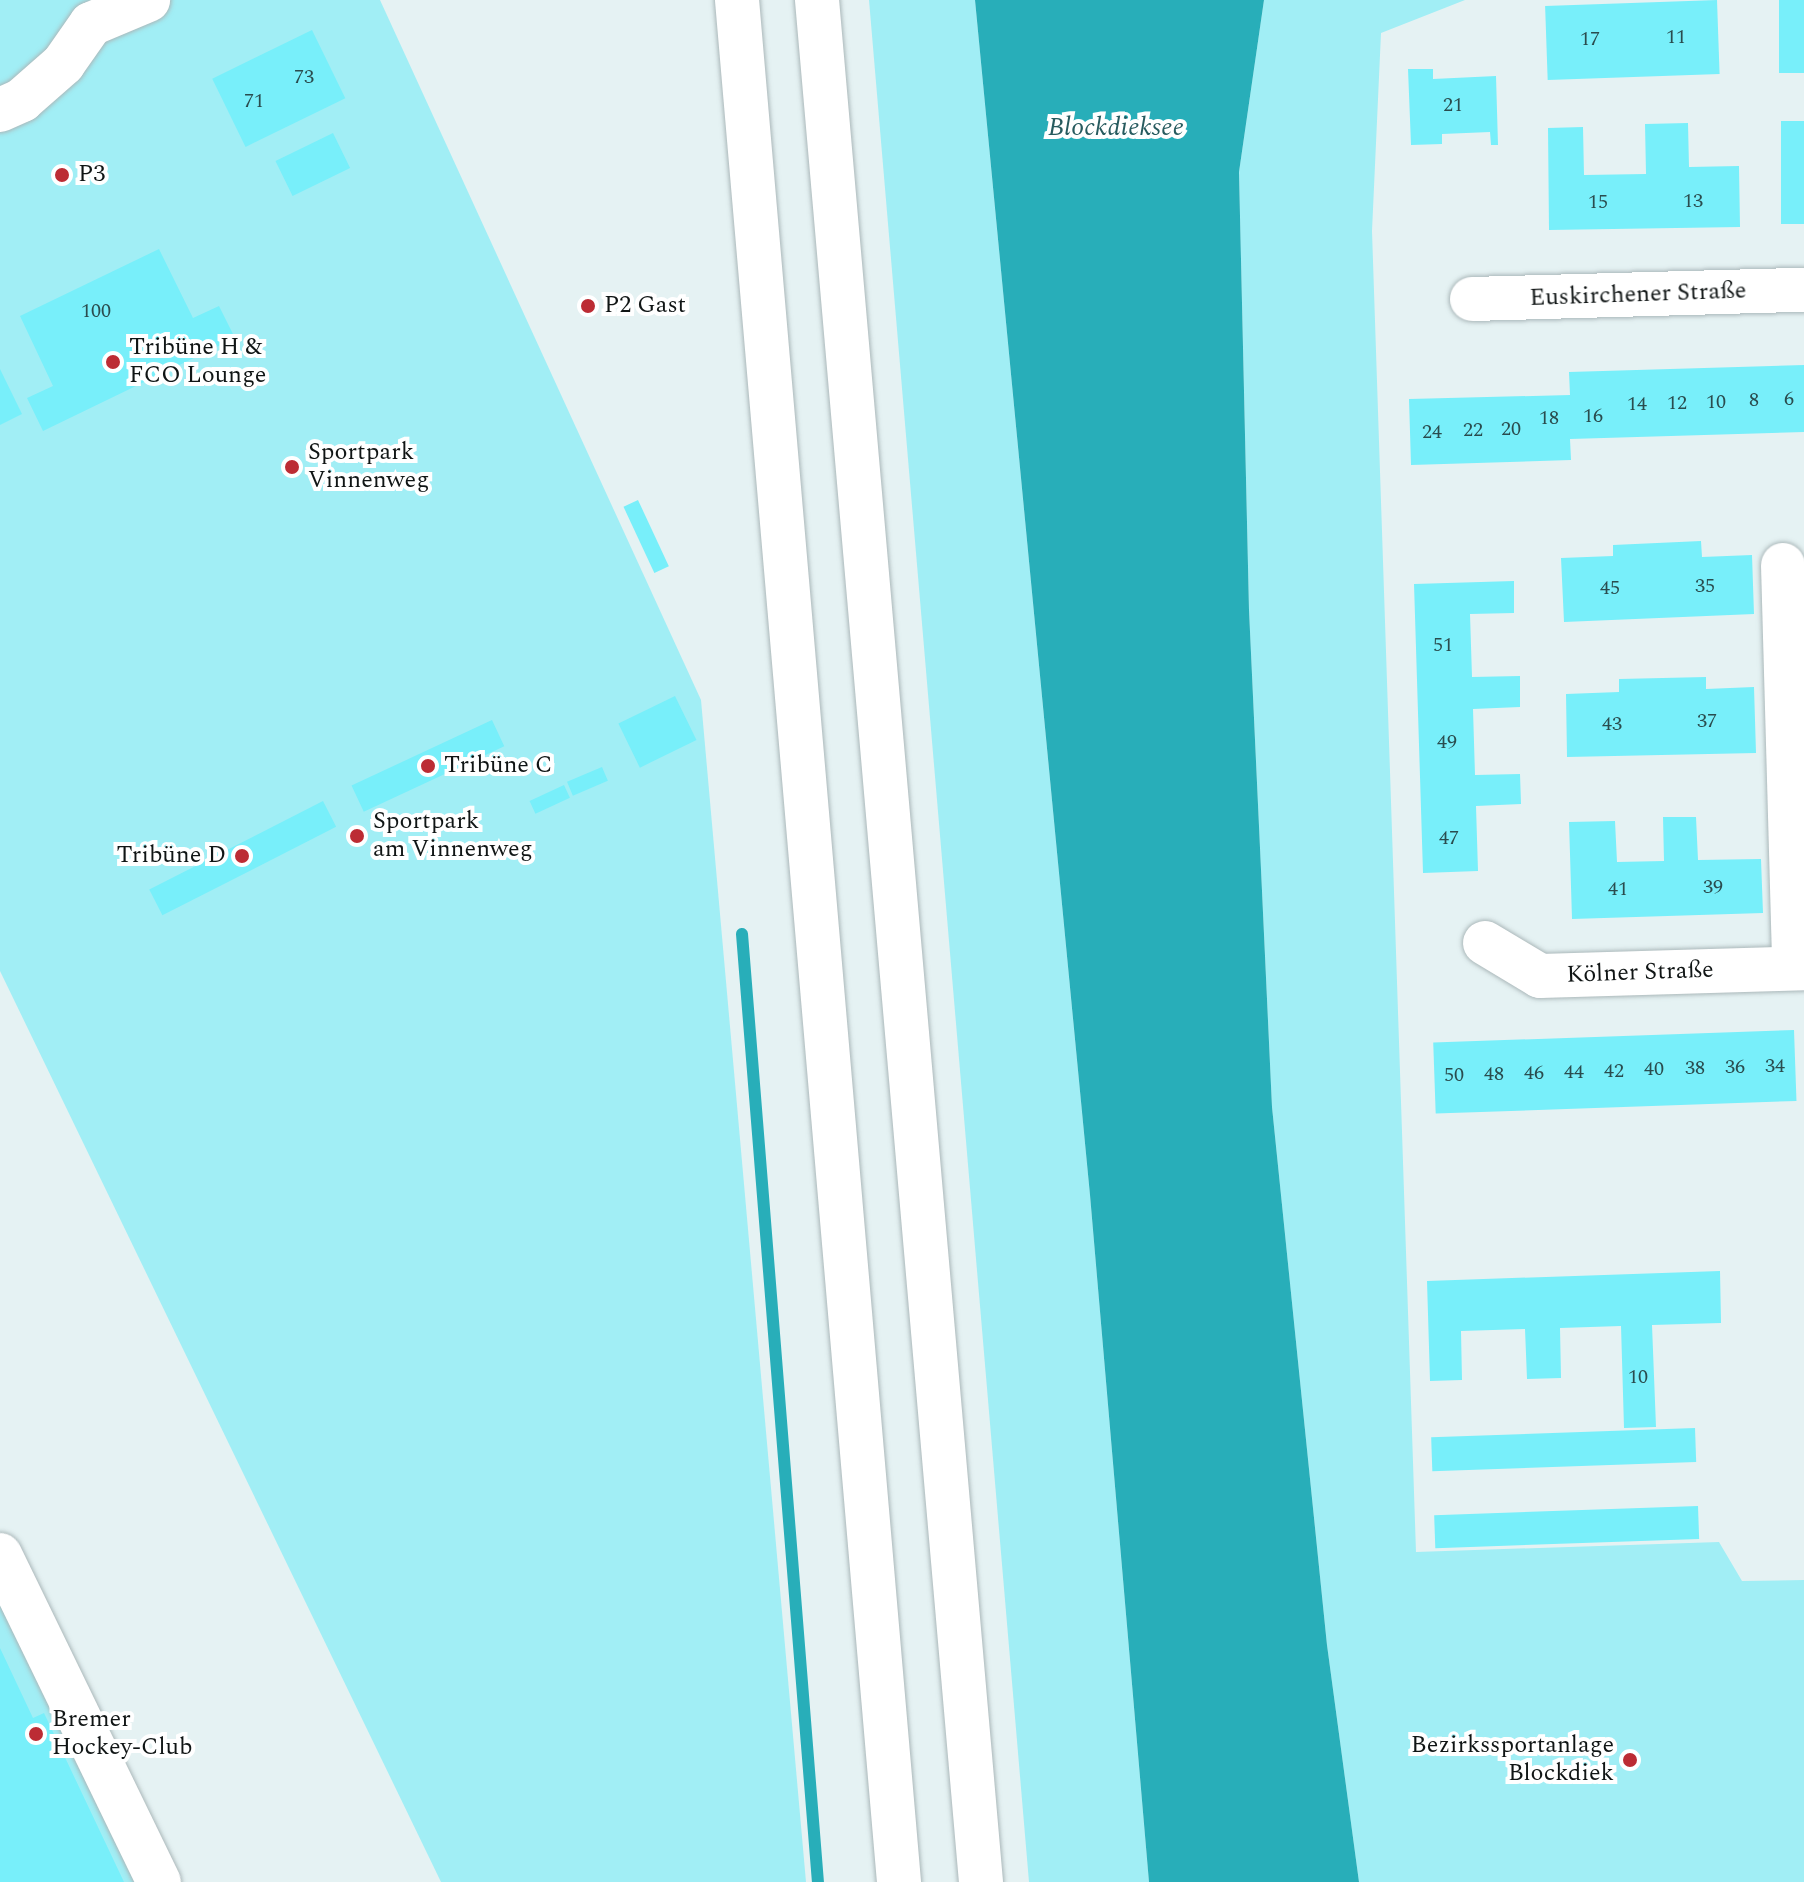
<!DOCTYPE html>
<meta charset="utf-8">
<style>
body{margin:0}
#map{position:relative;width:1804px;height:1882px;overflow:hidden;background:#e5f2f3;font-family:Spectral,serif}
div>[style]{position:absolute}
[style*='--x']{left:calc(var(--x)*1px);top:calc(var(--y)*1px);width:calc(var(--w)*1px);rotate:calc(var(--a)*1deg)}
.green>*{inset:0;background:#a1eef5}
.water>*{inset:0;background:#28aeb9}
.stream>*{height:12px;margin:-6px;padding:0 6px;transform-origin:6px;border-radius:6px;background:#28aeb9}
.building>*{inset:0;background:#78effa;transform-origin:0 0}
.roads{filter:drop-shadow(0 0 2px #abb8ba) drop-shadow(0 0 2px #abb8ba)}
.minor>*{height:44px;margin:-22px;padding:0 22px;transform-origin:22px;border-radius:22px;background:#fff}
.highway>*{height:44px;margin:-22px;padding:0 22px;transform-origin:22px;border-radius:22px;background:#fff}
.dots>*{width:22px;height:22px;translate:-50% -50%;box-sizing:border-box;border:4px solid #fff;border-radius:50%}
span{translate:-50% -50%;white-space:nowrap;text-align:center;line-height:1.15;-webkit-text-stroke:8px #fff;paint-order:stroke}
.number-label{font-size:20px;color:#2a4c4e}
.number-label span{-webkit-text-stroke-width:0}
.poi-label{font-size:24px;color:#101515}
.left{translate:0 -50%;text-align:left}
.right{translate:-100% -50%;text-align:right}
.street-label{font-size:24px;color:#101515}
.water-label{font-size:26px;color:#275b5f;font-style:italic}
</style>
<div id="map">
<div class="green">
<div style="clip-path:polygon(0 0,380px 0,701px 700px,806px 1882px,441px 1882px,0 971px)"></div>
<div style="clip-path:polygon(869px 0,975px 0,1090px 1195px,1149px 1882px,1029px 1882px)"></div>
<div style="clip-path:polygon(1264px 0,1465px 0,1381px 33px,1372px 231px,1416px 1552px,1719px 1542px,1742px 1581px,1804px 1580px,1804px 1882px,1359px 1882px,1327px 1645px,1272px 1107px,1249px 610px,1239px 172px)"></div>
<div style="clip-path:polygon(0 1587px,143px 1882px,0 1882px)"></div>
</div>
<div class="water">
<div style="clip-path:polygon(975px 0,1264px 0,1239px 172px,1249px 610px,1272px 1107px,1327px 1645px,1359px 1882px,1149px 1882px,1090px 1195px)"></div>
</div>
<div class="stream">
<div style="--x:742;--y:934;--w:951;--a:85.42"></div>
</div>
<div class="building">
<div style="left:1717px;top:0;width:74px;height:172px;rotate:88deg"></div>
<div style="left:1779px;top:0;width:25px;height:73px"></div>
<div style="left:312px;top:30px;width:76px;height:111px;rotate:64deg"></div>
<div style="clip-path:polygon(1408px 69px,1433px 69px,1433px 79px,1496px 76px,1498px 145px,1491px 145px,1490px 132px,1442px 134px,1442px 144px,1411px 145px)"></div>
<div style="left:1804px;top:121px;width:103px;height:23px;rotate:90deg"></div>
<div style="clip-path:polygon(1688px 123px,1689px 167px,1739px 166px,1740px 227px,1549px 230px,1548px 128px,1583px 127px,1584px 175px,1646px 174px,1645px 124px)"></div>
<div style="left:333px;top:133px;width:39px;height:64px;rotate:64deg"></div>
<div style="clip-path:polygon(159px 249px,193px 318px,219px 306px,235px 338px,43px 431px,27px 398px,53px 386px,20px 316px)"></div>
<div style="clip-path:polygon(1804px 365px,1804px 432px,1570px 439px,1571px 460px,1411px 465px,1409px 399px,1570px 395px,1569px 372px)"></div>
<div style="clip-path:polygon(0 369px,22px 414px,0 425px)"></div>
<div style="left:638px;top:500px;width:73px;height:16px;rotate:65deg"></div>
<div style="clip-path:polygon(1701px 541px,1702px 557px,1752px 555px,1754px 614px,1564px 622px,1561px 558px,1613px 556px,1613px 545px)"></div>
<div style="clip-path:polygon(1514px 581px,1514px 613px,1470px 614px,1472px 677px,1520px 676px,1520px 707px,1473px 709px,1475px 775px,1520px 774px,1521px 804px,1476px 806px,1478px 871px,1423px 873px,1414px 584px)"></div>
<div style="clip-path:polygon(1706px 677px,1706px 689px,1754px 687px,1756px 753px,1567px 757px,1566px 694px,1619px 692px,1619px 679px)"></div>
<div style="left:675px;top:696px;width:49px;height:63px;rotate:64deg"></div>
<div style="left:492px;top:720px;width:29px;height:155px;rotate:65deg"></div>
<div style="left:602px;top:767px;width:15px;height:38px;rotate:67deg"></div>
<div style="left:564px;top:785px;width:14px;height:38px;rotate:65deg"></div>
<div style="left:323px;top:801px;width:29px;height:195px;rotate:63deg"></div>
<div style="clip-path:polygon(1663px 817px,1696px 817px,1698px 860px,1761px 859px,1763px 913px,1572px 919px,1569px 822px,1615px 821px,1617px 862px,1664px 861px)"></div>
<div style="left:1794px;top:1030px;width:71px;height:361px;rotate:88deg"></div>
<div style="clip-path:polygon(1720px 1271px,1721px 1323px,1652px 1325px,1656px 1427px,1624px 1428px,1621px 1326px,1560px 1328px,1561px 1378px,1527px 1379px,1525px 1329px,1461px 1331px,1462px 1380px,1430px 1381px,1427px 1281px)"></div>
<div style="left:1695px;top:1428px;width:34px;height:264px;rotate:88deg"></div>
<div style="left:1698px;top:1506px;width:33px;height:264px;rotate:88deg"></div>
<div style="clip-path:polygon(0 1648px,33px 1718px,44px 1713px,124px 1882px,0 1882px)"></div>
</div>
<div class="roads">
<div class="minor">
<div style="--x:0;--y:110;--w:24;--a:-24"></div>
<div style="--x:22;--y:100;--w:55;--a:-41.3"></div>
<div style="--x:63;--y:64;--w:49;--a:-55"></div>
<div style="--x:91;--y:24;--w:62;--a:-22.8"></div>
<div style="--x:1472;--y:299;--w:332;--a:-1.6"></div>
<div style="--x:1783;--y:565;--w:403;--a:88.4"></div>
<div style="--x:1485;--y:943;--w:64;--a:31"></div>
<div style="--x:1540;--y:976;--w:264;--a:-1.7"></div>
<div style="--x:0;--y:1555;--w:364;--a:64.1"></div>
</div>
<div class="highway">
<div style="--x:737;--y:0;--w:1889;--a:85.08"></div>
<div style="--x:817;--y:0;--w:1889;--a:85.02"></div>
</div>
</div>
<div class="dots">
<div style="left:62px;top:175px;background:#bc2c34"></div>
<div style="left:588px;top:306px;background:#bc2c34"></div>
<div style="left:113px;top:362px;background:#bc2c34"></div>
<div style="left:292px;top:467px;background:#bc2c34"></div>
<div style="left:428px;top:766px;background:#bc2c34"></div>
<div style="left:357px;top:836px;background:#bc2c34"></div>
<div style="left:242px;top:856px;background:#bc2c34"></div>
<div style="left:36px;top:1734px;background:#bc2c34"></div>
<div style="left:1630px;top:1760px;background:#bc2c34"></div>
</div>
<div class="number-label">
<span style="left:1676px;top:37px">11</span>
<span style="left:1590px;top:39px">17</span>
<span style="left:304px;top:77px">73</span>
<span style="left:254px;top:101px">71</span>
<span style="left:1453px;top:105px">21</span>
<span style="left:1693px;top:201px">13</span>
<span style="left:1598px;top:202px">15</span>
<span style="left:96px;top:311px">100</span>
<span style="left:1789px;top:399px">6</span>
<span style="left:1754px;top:400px">8</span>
<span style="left:1716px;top:402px">10</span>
<span style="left:1677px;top:403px">12</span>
<span style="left:1637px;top:404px">14</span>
<span style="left:1593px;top:416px">16</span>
<span style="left:1549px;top:418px">18</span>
<span style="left:1511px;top:429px">20</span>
<span style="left:1473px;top:430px">22</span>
<span style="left:1432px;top:432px">24</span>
<span style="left:1705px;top:586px">35</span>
<span style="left:1610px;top:588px">45</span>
<span style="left:1443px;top:645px">51</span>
<span style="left:1707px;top:721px">37</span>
<span style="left:1612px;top:724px">43</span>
<span style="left:1447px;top:742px">49</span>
<span style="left:1449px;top:838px">47</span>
<span style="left:1713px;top:887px">39</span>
<span style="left:1618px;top:889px">41</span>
<span style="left:1775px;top:1066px">34</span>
<span style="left:1735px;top:1067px">36</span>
<span style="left:1695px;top:1068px">38</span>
<span style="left:1654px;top:1069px">40</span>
<span style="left:1614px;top:1071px">42</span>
<span style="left:1574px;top:1072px">44</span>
<span style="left:1534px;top:1073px">46</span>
<span style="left:1494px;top:1074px">48</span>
<span style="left:1454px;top:1075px">50</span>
<span style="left:1638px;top:1377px">10</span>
</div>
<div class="poi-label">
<span class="left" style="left:78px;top:175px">P3</span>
<span class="left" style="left:604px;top:306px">P2 Gast</span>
<span class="left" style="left:129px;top:362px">Tribüne H &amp;<br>FCO Lounge</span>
<span class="left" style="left:308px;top:467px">Sportpark<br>Vinnenweg</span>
<span class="left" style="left:444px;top:766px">Tribüne C</span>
<span class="left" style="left:373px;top:836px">Sportpark<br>am Vinnenweg</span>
<span class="right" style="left:226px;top:856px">Tribüne D</span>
<span class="left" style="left:52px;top:1734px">Bremer<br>Hockey-Club</span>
<span class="right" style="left:1614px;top:1760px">Bezirkssportanlage<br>Blockdiek</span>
</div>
<div class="street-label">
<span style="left:1638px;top:295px;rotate:-2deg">Euskirchener Straße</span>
<span style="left:1640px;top:973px;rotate:-2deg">Kölner Straße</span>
</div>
<div class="water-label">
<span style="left:1116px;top:128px">Blockdieksee</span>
</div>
</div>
